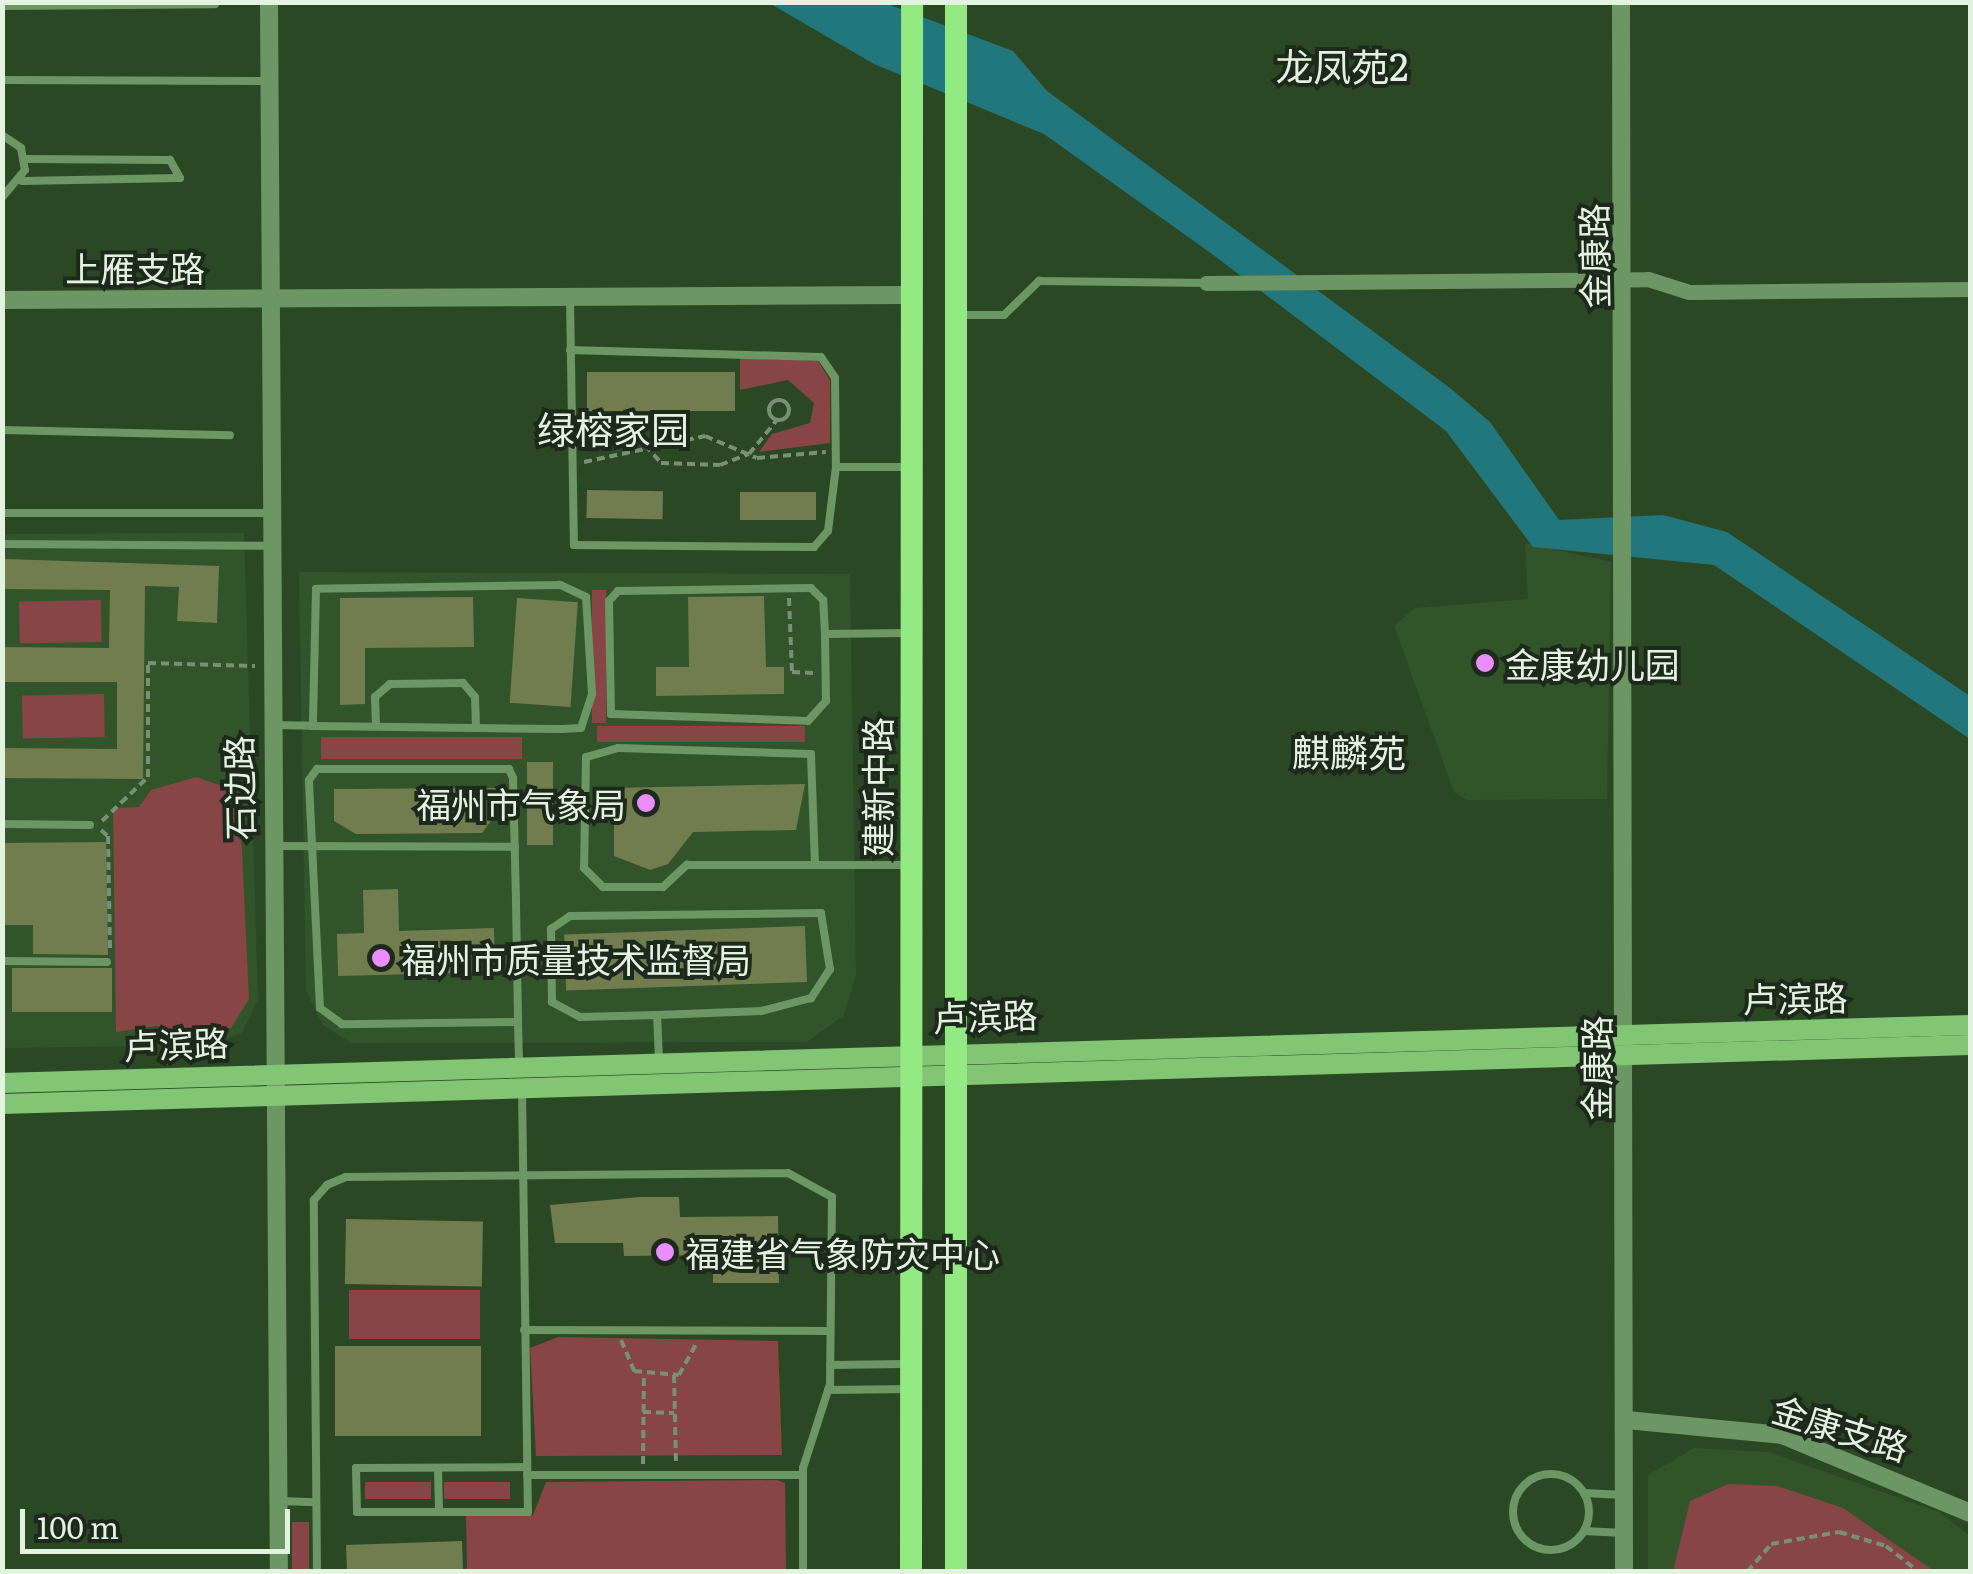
<!DOCTYPE html>
<meta charset="utf-8">
<style>
body{margin:0}
#map{position:relative;width:1973px;height:1574px;overflow:hidden;background:#2b4825;font-family:Literata,"Noto Sans SC",serif}
div>[style]{position:absolute}
[style*='--x']{left:calc(var(--x)*1px);top:calc(var(--y)*1px);width:calc(var(--w)*1px);rotate:calc(var(--a)*1deg)}
.built>*{inset:0;background:#31542b}
.green>*{inset:0;background:#874545;transform-origin:0 0}
.water>*{inset:0;background:#21777c}
.building>*{inset:0;background:#717d4f;transform-origin:0 0}
.path>*{height:4px;margin-top:-2px;transform-origin:0;background:repeating-linear-gradient(90deg,#789073 0 8px,transparent 0 13px)}
.path>.ring{margin:-2px;padding:0;box-sizing:content-box;background:none;border:4px solid #789073;border-radius:50%}
.service>*{height:8px;margin:-4px;padding:0 4px;transform-origin:4px;border-radius:4px;background:#6c9664}
.service>.ring{margin:-4px;padding:0;box-sizing:content-box;background:none;border:8px solid #6c9664;border-radius:50%}
.minor>*{height:15px;margin:-7.5px;padding:0 7.5px;transform-origin:7.5px;border-radius:7.5px;background:#6c9664}
.tertiary>*{height:18px;margin:-9px;padding:0 9px;transform-origin:9px;border-radius:9px;background:#6c9664}
.secondary>*{height:20px;margin:-10px;padding:0 10px;transform-origin:10px;border-radius:10px;background:#82c575}
.primary>*{height:22px;margin:-11px;padding:0 11px;transform-origin:11px;border-radius:11px;background:#93ea82}
.dots>*{width:28px;height:28px;translate:-50% -50%;box-sizing:border-box;border:5px solid #1d2a1b;border-radius:50%}
span{translate:-50% -50%;white-space:nowrap;text-align:center;line-height:1.15;-webkit-text-stroke:8px #1d2a1b;paint-order:stroke}
.street-label{font-size:35px;color:#e2f4df}
.poi-label{font-size:35px;color:#e2f4df}
.left{translate:0 -50%;text-align:left}
.right{translate:-100% -50%;text-align:right}
.neighbourhood-label{font-size:38px;color:#e2f4df}
.frame{position:absolute;inset:0;border:5px solid #e2f4df;pointer-events:none}
.scale{position:absolute;left:20px;top:1509px;width:270px;height:45px;box-sizing:border-box;border:5px solid #e2f4df;border-top:0;padding-left:12px;font-size:30px;line-height:35px;white-space:nowrap;color:#e2f4df;-webkit-text-stroke:8px #1d2a1b;paint-order:stroke}
</style>
<div id="map">
<div class="built">
<div style="clip-path:polygon(244px 533px,258px 999px,242px 1033px,208px 1045px,3px 1048px,3px 534px)"></div>
<div style="clip-path:polygon(1525px 543px,1611px 562px,1607px 799px,1467px 800px,1454px 792px,1394px 626px,1415px 608px,1528px 599px)"></div>
<div style="clip-path:polygon(299px 572px,850px 574px,856px 975px,844px 1015px,807px 1042px,351px 1043px,323px 1025px,306px 991px)"></div>
<div style="clip-path:polygon(1694px 1448px,1769px 1452px,1939px 1512px,1970px 1536px,1970px 1571px,1648px 1572px,1648px 1475px)"></div>
</div>
<div class="green">
<div style="clip-path:polygon(740px 356px,818px 361px,830px 380px,830px 443px,759px 452px,772px 434px,810px 423px,814px 403px,788px 380px,740px 390px)"></div>
<div style="left:592px;top:590px;width:14px;height:133px"></div>
<div style="left:101px;top:600px;width:42px;height:82px;rotate:89deg"></div>
<div style="left:104px;top:694px;width:43px;height:82px;rotate:89deg"></div>
<div style="left:597px;top:726px;width:208px;height:16px"></div>
<div style="left:321px;top:737px;width:201px;height:22px"></div>
<div style="clip-path:polygon(196px 777px,228px 788px,240px 808px,249px 999px,231px 1028px,212px 1038px,178px 1038px,157px 1026px,116px 1032px,113px 808px,139px 807px,151px 790px)"></div>
<div style="left:349px;top:1290px;width:131px;height:49px"></div>
<div style="clip-path:polygon(558px 1337px,778px 1341px,782px 1455px,536px 1456px,530px 1348px)"></div>
<div style="clip-path:polygon(777px 1480px,785px 1483px,786px 1571px,467px 1571px,466px 1516px,533px 1515px,546px 1482px)"></div>
<div style="left:365px;top:1482px;width:66px;height:17px"></div>
<div style="left:444px;top:1482px;width:66px;height:17px"></div>
<div style="clip-path:polygon(1728px 1484px,1777px 1486px,1843px 1508px,1934px 1571px,1673px 1571px,1690px 1501px)"></div>
<div style="left:292px;top:1522px;width:17px;height:49px"></div>
</div>
<div class="water">
<div style="clip-path:polygon(769px 3px,885px 3px,1013px 51px,1047px 91px,1450px 388px,1490px 422px,1559px 520px,1663px 515px,1727px 532px,1970px 696px,1970px 739px,1714px 565px,1533px 547px,1446px 431px,1212px 254px,1044px 134px,874px 64px)"></div>
</div>
<div class="building">
<div style="left:587px;top:372px;width:148px;height:39px"></div>
<div style="left:587px;top:490px;width:76px;height:28px;rotate:1deg"></div>
<div style="left:740px;top:492px;width:76px;height:28px"></div>
<div style="clip-path:polygon(5px 559px,219px 566px,217px 623px,177px 621px,179px 587px,145px 586px,143px 779px,2px 778px,2px 748px,117px 749px,117px 682px,2px 682px,2px 647px,109px 648px,110px 590px,2px 589px)"></div>
<div style="clip-path:polygon(764px 596px,766px 667px,784px 667px,784px 694px,656px 696px,656px 667px,689px 667px,688px 597px)"></div>
<div style="clip-path:polygon(473px 597px,474px 647px,365px 648px,365px 704px,340px 705px,340px 598px)"></div>
<div style="left:517px;top:598px;width:61px;height:105px;rotate:4deg"></div>
<div style="left:527px;top:762px;width:26px;height:83px"></div>
<div style="clip-path:polygon(805px 784px,796px 830px,693px 832px,668px 864px,650px 870px,614px 856px,614px 788px)"></div>
<div style="clip-path:polygon(496px 788px,496px 814px,482px 833px,356px 834px,334px 821px,334px 789px)"></div>
<div style="clip-path:polygon(106px 842px,108px 955px,33px 954px,33px 925px,2px 925px,2px 843px)"></div>
<div style="clip-path:polygon(398px 889px,399px 931px,494px 928px,495px 972px,338px 976px,337px 934px,364px 933px,363px 890px)"></div>
<div style="left:805px;top:926px;width:56px;height:241px;rotate:88deg"></div>
<div style="left:112px;top:968px;width:44px;height:100px;rotate:90deg"></div>
<div style="clip-path:polygon(640px 1197px,679px 1197px,680px 1217px,778px 1216px,779px 1283px,713px 1283px,713px 1255px,624px 1256px,623px 1243px,555px 1243px,550px 1205px)"></div>
<div style="left:346px;top:1219px;width:137px;height:65px;rotate:1deg"></div>
<div style="left:335px;top:1346px;width:146px;height:90px"></div>
<div style="left:462px;top:1541px;width:31px;height:116px;rotate:88deg"></div>
</div>
<div class="path">
<div class="ring" style="left:769px;top:400px;width:16px;height:16px"></div>
<div style="--x:645;--y:445;--w:24;--a:48"></div>
<div style="--x:661;--y:463;--w:59;--a:1.9"></div>
<div style="--x:720;--y:465;--w:31;--a:-21"></div>
<div style="--x:749;--y:454;--w:44;--a:-50.5"></div>
<div style="--x:584;--y:462;--w:124;--a:-12.1"></div>
<div style="--x:705;--y:436;--w:56;--a:22.9"></div>
<div style="--x:757;--y:458;--w:69;--a:-5"></div>
<div style="--x:789;--y:598;--w:74;--a:87.7"></div>
<div style="--x:792;--y:672;--w:21;--a:3"></div>
<div style="--x:102;--y:821;--w:64;--a:-43.7"></div>
<div style="--x:148;--y:777;--w:114;--a:-90"></div>
<div style="--x:148;--y:663;--w:107;--a:1.6"></div>
<div style="--x:101;--y:830;--w:9;--a:41"></div>
<div style="--x:108;--y:836;--w:115;--a:89"></div>
<div style="--x:621;--y:1340;--w:34;--a:67"></div>
<div style="--x:634;--y:1371;--w:45;--a:5.1"></div>
<div style="--x:679;--y:1375;--w:38;--a:-61"></div>
<div style="--x:674;--y:1375;--w:90;--a:88.7"></div>
<div style="--x:643;--y:1412;--w:31;--a:2"></div>
<div style="--x:643;--y:1464;--w:90;--a:-89.4"></div>
<div style="--x:1747;--y:1572;--w:37;--a:-49"></div>
<div style="--x:1771;--y:1544;--w:69;--a:-10"></div>
<div style="--x:1839;--y:1532;--w:49;--a:16.6"></div>
<div style="--x:1886;--y:1546;--w:42;--a:38.2"></div>
</div>
<div class="service">
<div style="--x:2;--y:6;--w:213;--a:-0.5"></div>
<div style="--x:2;--y:80;--w:266;--a:0.2"></div>
<div style="--x:2;--y:135;--w:23;--a:34"></div>
<div style="--x:21;--y:148;--w:22;--a:80"></div>
<div style="--x:25;--y:170;--w:35;--a:130"></div>
<div style="--x:22;--y:181;--w:158;--a:-1.1"></div>
<div style="--x:180;--y:178;--w:21;--a:-119"></div>
<div style="--x:170;--y:160;--w:145;--a:-179.6"></div>
<div style="--x:570;--y:297;--w:248;--a:89.1"></div>
<div style="--x:574;--y:545;--w:240;--a:0.5"></div>
<div style="--x:814;--y:547;--w:21;--a:-49"></div>
<div style="--x:828;--y:531;--w:64;--a:-82.9"></div>
<div style="--x:836;--y:467;--w:71;--a:0"></div>
<div style="--x:961;--y:315;--w:43;--a:0"></div>
<div style="--x:1004;--y:315;--w:49;--a:-44.2"></div>
<div style="--x:1039;--y:281;--w:167;--a:0.7"></div>
<div style="--x:570;--y:350;--w:251;--a:1.6"></div>
<div style="--x:821;--y:357;--w:25;--a:56"></div>
<div style="--x:835;--y:378;--w:89;--a:89.4"></div>
<div style="--x:2;--y:430;--w:228;--a:1.3"></div>
<div style="--x:2;--y:513;--w:263;--a:0"></div>
<div style="--x:2;--y:544;--w:264;--a:0.4"></div>
<div style="--x:825;--y:634;--w:34;--a:-93"></div>
<div style="--x:823;--y:600;--w:17;--a:-135"></div>
<div style="--x:811;--y:588;--w:193;--a:179.1"></div>
<div style="--x:618;--y:591;--w:13;--a:132"></div>
<div style="--x:609;--y:601;--w:113;--a:89"></div>
<div style="--x:611;--y:714;--w:197;--a:2"></div>
<div style="--x:808;--y:721;--w:27;--a:-48"></div>
<div style="--x:826;--y:701;--w:67;--a:-90.9"></div>
<div style="--x:825;--y:634;--w:81;--a:-0.7"></div>
<div style="--x:274;--y:725;--w:39;--a:1"></div>
<div style="--x:313;--y:726;--w:163;--a:0.7"></div>
<div style="--x:476;--y:728;--w:85;--a:0.7"></div>
<div style="--x:561;--y:729;--w:20;--a:-3"></div>
<div style="--x:581;--y:728;--w:36;--a:-72"></div>
<div style="--x:592;--y:694;--w:97;--a:-93.5"></div>
<div style="--x:586;--y:597;--w:29;--a:-155"></div>
<div style="--x:560;--y:585;--w:244;--a:179.1"></div>
<div style="--x:316;--y:589;--w:137;--a:91.3"></div>
<div style="--x:376;--y:726;--w:29;--a:-92"></div>
<div style="--x:375;--y:697;--w:20;--a:-41"></div>
<div style="--x:390;--y:684;--w:73;--a:-0.8"></div>
<div style="--x:463;--y:683;--w:18;--a:49"></div>
<div style="--x:475;--y:697;--w:31;--a:88"></div>
<div style="--x:2;--y:824;--w:88;--a:0.7"></div>
<div style="--x:276;--y:846;--w:239;--a:0.2"></div>
<div style="--x:815;--y:865;--w:111;--a:-92.1"></div>
<div style="--x:811;--y:754;--w:193;--a:-178.2"></div>
<div style="--x:618;--y:748;--w:33;--a:164"></div>
<div style="--x:586;--y:757;--w:111;--a:91"></div>
<div style="--x:584;--y:868;--w:27;--a:45"></div>
<div style="--x:603;--y:887;--w:60;--a:0"></div>
<div style="--x:663;--y:887;--w:33;--a:-43"></div>
<div style="--x:687;--y:865;--w:219;--a:0"></div>
<div style="--x:2;--y:961;--w:105;--a:0.5"></div>
<div style="--x:657;--y:1015;--w:77;--a:178.5"></div>
<div style="--x:580;--y:1017;--w:32;--a:-152"></div>
<div style="--x:552;--y:1002;--w:73;--a:-90.8"></div>
<div style="--x:551;--y:929;--w:23;--a:-34"></div>
<div style="--x:570;--y:916;--w:251;--a:-0.7"></div>
<div style="--x:821;--y:913;--w:57;--a:80.9"></div>
<div style="--x:830;--y:969;--w:35;--a:123"></div>
<div style="--x:811;--y:998;--w:52;--a:165.4"></div>
<div style="--x:761;--y:1011;--w:104;--a:177.8"></div>
<div style="--x:657;--y:1015;--w:44;--a:87.4"></div>
<div style="--x:518;--y:1022;--w:176;--a:179.3"></div>
<div style="--x:342;--y:1024;--w:27;--a:-144"></div>
<div style="--x:320;--y:1008;--w:228;--a:-92.8"></div>
<div style="--x:309;--y:780;--w:14;--a:-54"></div>
<div style="--x:317;--y:769;--w:192;--a:0"></div>
<div style="--x:509;--y:769;--w:10;--a:66"></div>
<div style="--x:513;--y:778;--w:125;--a:88.6"></div>
<div style="--x:516;--y:903;--w:119;--a:89"></div>
<div style="--x:518;--y:1022;--w:41;--a:88.6"></div>
<div style="--x:522;--y:1088;--w:424;--a:89.2"></div>
<div style="--x:528;--y:1512;--w:171;--a:180"></div>
<div style="--x:357;--y:1512;--w:44;--a:-91.3"></div>
<div style="--x:356;--y:1468;--w:171;--a:-0.3"></div>
<div style="--x:524;--y:1330;--w:306;--a:0.2"></div>
<div style="--x:830;--y:1365;--w:76;--a:-0.8"></div>
<div style="--x:828;--y:1390;--w:81;--a:-0.7"></div>
<div style="--x:438;--y:1468;--w:44;--a:88.7"></div>
<div class="ring" style="left:1513px;top:1474px;width:68px;height:68px"></div>
<div style="--x:527;--y:1475;--w:276;--a:0"></div>
<div style="--x:1584;--y:1493;--w:41;--a:2.8"></div>
<div style="--x:279;--y:1501;--w:37;--a:2"></div>
<div style="--x:1584;--y:1531;--w:40;--a:2.9"></div>
<div style="--x:317;--y:1572;--w:372;--a:-90.5"></div>
<div style="--x:314;--y:1200;--w:20;--a:-49"></div>
<div style="--x:327;--y:1185;--w:21;--a:-23"></div>
<div style="--x:346;--y:1177;--w:442;--a:-0.5"></div>
<div style="--x:788;--y:1173;--w:50;--a:28.6"></div>
<div style="--x:832;--y:1197;--w:187;--a:90.6"></div>
<div style="--x:830;--y:1384;--w:88;--a:107.8"></div>
<div style="--x:803;--y:1468;--w:104;--a:90"></div>
</div>
<div class="minor">
<div style="--x:1206;--y:283;--w:442;--a:-0.5"></div>
<div style="--x:1648;--y:279;--w:43;--a:17.6"></div>
<div style="--x:1689;--y:292;--w:281;--a:-0.6"></div>
</div>
<div class="tertiary">
<div style="--x:269;--y:2;--w:1570;--a:89.64"></div>
<div style="--x:1621;--y:2;--w:1570;--a:89.89"></div>
<div style="--x:2;--y:300;--w:907;--a:-0.32"></div>
<div style="--x:1626;--y:1420;--w:157;--a:5.5"></div>
<div style="--x:1782;--y:1435;--w:204;--a:22.5"></div>
</div>
<div class="secondary">
<div style="--x:2;--y:1083;--w:1969;--a:-1.69"></div>
<div style="--x:2;--y:1104;--w:1969;--a:-1.72"></div>
</div>
<div class="primary">
<div style="--x:956;--y:2;--w:1570;--a:90"></div>
<div style="--x:911;--y:1572;--w:1570;--a:-89.96"></div>
</div>
<div class="dots">
<div style="left:1485px;top:663px;background:#ea8dfd"></div>
<div style="left:646px;top:803px;background:#ea8dfd"></div>
<div style="left:381px;top:958px;background:#ea8dfd"></div>
<div style="left:665px;top:1252px;background:#ea8dfd"></div>
</div>
<div class="street-label">
<span style="left:1593px;top:256px;rotate:-91deg">金康路</span>
<span style="left:135px;top:267px">上雁支路</span>
<span style="left:876px;top:787px;rotate:-90deg">建新中路</span>
<span style="left:238px;top:788px;rotate:-91deg">石边路</span>
<span style="left:1795px;top:997px;rotate:-1deg">卢滨路</span>
<span style="left:985px;top:1015px;rotate:-2deg">卢滨路</span>
<span style="left:176px;top:1043px;rotate:-2deg">卢滨路</span>
<span style="left:1595px;top:1068px;rotate:-90deg">金康路</span>
<span style="left:1841px;top:1427px;rotate:17deg">金康支路</span>
</div>
<div class="poi-label">
<span class="left" style="left:1505px;top:663px">金康幼儿园</span>
<span class="right" style="left:626px;top:803px">福州市气象局</span>
<span class="left" style="left:401px;top:958px">福州市质量技术监督局</span>
<span class="left" style="left:685px;top:1252px">福建省气象防灾中心</span>
</div>
<div class="neighbourhood-label">
<span style="left:1342px;top:65px">龙凤苑2</span>
<span style="left:613px;top:428px">绿榕家园</span>
<span style="left:1349px;top:751px">麒麟苑</span>
</div>
<div class="frame"></div>
<div class="scale">100 m</div>
</div>
